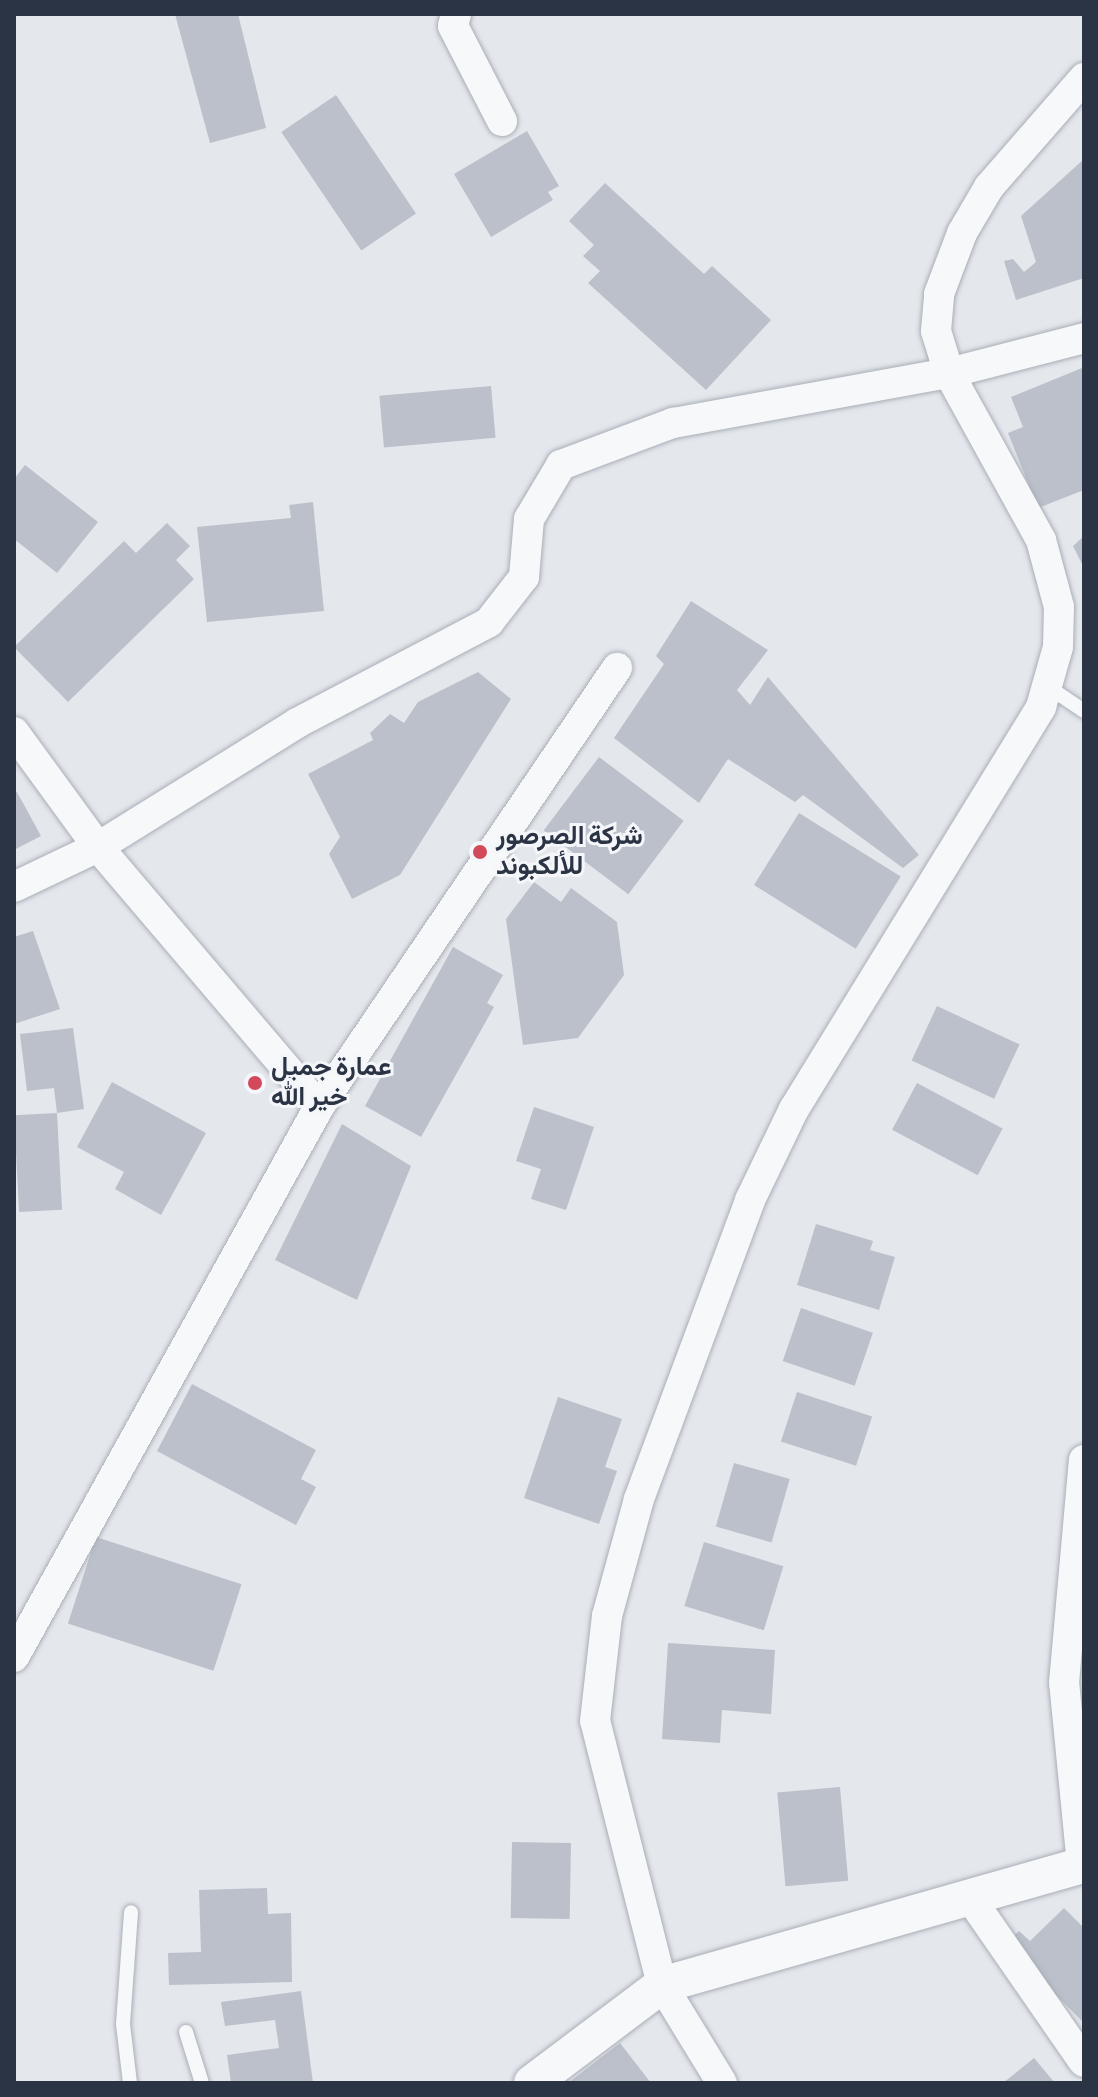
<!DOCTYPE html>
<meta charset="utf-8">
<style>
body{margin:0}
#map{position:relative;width:1098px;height:2097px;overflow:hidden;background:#e4e7ec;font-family:"Sofia Sans Condensed",Vazirmatn,sans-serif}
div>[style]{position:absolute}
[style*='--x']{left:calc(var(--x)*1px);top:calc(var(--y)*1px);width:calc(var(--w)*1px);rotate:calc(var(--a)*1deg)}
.building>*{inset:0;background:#bbc0ca;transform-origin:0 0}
.roads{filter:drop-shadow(0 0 2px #a9aeb7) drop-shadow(0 0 2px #a9aeb7)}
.service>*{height:14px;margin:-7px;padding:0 7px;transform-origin:7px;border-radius:7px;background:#f7f8fa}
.minor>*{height:30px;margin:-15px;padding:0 15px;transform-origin:15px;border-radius:15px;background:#f7f8fa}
.tertiary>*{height:36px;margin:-18px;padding:0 18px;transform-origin:18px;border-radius:18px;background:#f7f8fa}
.dots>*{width:22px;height:22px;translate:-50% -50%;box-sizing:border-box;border:4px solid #f4f6f9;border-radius:50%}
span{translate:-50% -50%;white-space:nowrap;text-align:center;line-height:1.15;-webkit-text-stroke:6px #f4f6f9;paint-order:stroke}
.poi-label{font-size:26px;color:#2b3445;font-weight:700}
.left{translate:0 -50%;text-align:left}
.frame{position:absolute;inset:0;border:16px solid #2b3445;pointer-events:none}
</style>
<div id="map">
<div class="building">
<div style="clip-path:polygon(175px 14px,238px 14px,266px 128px,210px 143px)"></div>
<div style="left:336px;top:95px;width:143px;height:66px;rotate:56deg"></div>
<div style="clip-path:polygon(527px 131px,559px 186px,548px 192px,553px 200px,491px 237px,454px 174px)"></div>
<div style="clip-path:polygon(1084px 159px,1084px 278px,1016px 300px,1004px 261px,1013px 259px,1024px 272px,1036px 262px,1021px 216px)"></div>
<div style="clip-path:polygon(605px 183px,704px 274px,712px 266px,771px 320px,706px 390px,588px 283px,600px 271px,583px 256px,594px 245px,569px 221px)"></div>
<div style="clip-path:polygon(1082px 368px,1084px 490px,1038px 508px,1008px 433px,1023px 427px,1011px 397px)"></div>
<div style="left:491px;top:386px;width:52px;height:112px;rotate:85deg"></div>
<div style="clip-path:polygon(25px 465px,98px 522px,57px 573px,14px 539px,14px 479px)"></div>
<div style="clip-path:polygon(313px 502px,324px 611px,207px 622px,197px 527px,291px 518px,289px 505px)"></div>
<div style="clip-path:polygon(167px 523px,190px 546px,176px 560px,194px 579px,68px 702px,14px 647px,124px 541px,136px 553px)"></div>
<div style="clip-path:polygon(1084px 536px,1084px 568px,1073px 546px)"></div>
<div style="clip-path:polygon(691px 601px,768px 650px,737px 690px,750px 705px,768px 677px,919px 855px,903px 868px,803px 795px,795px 802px,728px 759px,699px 803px,614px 738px,664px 664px,656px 656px)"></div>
<div style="clip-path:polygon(478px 672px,511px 699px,400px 875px,352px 899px,329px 854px,340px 837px,308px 774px,373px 740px,370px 733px,390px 714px,404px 723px,418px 702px)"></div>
<div style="left:599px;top:757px;width:106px;height:92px;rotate:37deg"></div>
<div style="clip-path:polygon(17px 792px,41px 836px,14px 850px,14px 793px)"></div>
<div style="left:799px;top:813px;width:120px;height:85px;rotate:32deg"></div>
<div style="clip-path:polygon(534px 882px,561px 902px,571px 888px,617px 922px,624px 975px,578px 1038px,523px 1045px,506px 919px)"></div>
<div style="clip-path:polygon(33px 931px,60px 1009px,14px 1024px,14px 937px)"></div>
<div style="clip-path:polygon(453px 947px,503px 975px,487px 1003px,494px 1007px,421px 1137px,365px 1106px)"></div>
<div style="left:937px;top:1006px;width:91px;height:60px;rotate:25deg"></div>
<div style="clip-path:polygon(73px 1028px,84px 1109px,57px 1113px,54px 1088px,27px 1091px,20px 1034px)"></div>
<div style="clip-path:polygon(112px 1082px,206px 1133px,161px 1215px,115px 1189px,124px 1172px,77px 1147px)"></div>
<div style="left:917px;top:1083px;width:97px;height:53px;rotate:28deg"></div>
<div style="clip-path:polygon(534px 1107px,594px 1127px,566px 1210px,531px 1199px,541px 1169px,516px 1161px)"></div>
<div style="left:57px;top:1113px;width:97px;height:43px;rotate:87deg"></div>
<div style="clip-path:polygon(342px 1124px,411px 1166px,357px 1300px,275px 1260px)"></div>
<div style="clip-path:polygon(816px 1224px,873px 1241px,870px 1250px,895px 1257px,879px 1310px,797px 1285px)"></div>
<div style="left:801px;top:1308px;width:76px;height:56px;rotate:19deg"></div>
<div style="clip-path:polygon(192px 1384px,316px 1450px,301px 1479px,316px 1487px,296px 1525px,157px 1451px)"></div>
<div style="left:797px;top:1392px;width:79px;height:52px;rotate:18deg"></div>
<div style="clip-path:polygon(558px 1397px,622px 1419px,605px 1467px,617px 1471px,599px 1524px,524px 1498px)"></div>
<div style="left:734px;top:1463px;width:58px;height:66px;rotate:16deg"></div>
<div style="left:96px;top:1537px;width:153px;height:91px;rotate:18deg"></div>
<div style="left:704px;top:1542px;width:83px;height:67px;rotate:17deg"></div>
<div style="clip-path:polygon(668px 1643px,775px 1650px,771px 1714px,722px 1710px,720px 1743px,662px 1739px)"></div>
<div style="left:840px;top:1787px;width:94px;height:63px;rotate:85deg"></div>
<div style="left:512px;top:1842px;width:59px;height:76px;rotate:1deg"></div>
<div style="clip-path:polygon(267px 1888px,268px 1914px,291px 1913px,292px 1982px,169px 1985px,168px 1953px,201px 1952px,199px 1890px)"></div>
<div style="clip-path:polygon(1064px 1908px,1084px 1928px,1084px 2023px,1005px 1944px,1019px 1931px,1030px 1941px)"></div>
<div style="clip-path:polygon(301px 1991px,313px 2083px,231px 2083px,227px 2055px,279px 2048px,275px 2020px,225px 2026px,221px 2002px)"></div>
<div style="clip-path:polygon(620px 2043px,651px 2083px,568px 2083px)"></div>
<div style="clip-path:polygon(1034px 2058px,1055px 2083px,1003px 2083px)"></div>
</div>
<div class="roads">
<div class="service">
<div style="--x:1047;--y:686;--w:45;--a:34"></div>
<div style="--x:186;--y:2032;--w:53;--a:72.6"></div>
<div style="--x:130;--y:2083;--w:59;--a:-96.8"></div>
<div style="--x:123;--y:2024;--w:112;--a:-85.9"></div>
</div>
<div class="minor">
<div style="--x:456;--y:14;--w:12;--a:104"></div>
<div style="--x:453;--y:26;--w:107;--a:62.7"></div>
<div style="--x:14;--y:732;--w:142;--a:53.9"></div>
<div style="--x:98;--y:847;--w:341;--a:49.6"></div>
<div style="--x:14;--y:887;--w:93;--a:-25.5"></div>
<div style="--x:98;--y:847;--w:234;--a:-31.9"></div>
<div style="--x:297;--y:723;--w:217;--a:-27.7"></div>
<div style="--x:489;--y:622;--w:57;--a:-52.1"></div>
<div style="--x:524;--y:577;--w:58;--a:-85.1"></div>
<div style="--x:529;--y:519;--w:63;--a:-59.3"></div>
<div style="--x:561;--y:465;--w:120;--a:-20.6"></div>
<div style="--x:673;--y:423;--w:280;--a:-10.3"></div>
<div style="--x:949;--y:373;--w:139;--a:-14.5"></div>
<div style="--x:14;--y:1657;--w:629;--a:-60.99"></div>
<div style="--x:319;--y:1107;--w:531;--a:-55.83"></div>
<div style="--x:1082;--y:1865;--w:183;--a:-95.6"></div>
<div style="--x:1064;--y:1683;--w:224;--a:-84.9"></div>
<div style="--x:971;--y:1899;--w:198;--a:55.3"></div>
<div style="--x:722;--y:2083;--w:115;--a:-121.5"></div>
<div style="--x:662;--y:1985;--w:272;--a:-104.2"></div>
<div style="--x:595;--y:1721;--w:106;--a:-83.5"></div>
<div style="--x:607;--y:1616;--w:121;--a:-74.7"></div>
<div style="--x:639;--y:1499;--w:319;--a:-69.6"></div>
<div style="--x:750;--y:1200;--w:101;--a:-64.2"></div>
<div style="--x:794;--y:1109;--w:472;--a:-58.4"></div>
<div style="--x:1041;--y:707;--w:62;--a:-74.2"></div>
<div style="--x:1058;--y:647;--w:40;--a:-88.6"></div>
<div style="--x:1059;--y:607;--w:69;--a:-105"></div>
<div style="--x:1041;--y:540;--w:191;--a:-118.9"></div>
<div style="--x:949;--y:373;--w:44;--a:-107.2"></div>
<div style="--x:936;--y:331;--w:37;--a:-85"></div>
<div style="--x:939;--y:294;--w:65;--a:-69.3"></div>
<div style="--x:962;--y:233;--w:53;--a:-59.6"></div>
<div style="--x:989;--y:187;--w:145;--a:-48.9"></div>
</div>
<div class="tertiary">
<div style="--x:532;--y:2083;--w:163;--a:-37"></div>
<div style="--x:662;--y:1985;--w:439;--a:-15.9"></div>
</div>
</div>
<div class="dots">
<div style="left:480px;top:852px;background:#d1495b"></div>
<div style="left:255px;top:1083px;background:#d1495b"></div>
</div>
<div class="poi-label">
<span class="left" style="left:496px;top:852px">شركة الصرصور<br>للألكبوند</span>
<span class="left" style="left:271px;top:1083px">عمارة جميل<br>خير الله</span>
</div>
<div class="frame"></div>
</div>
